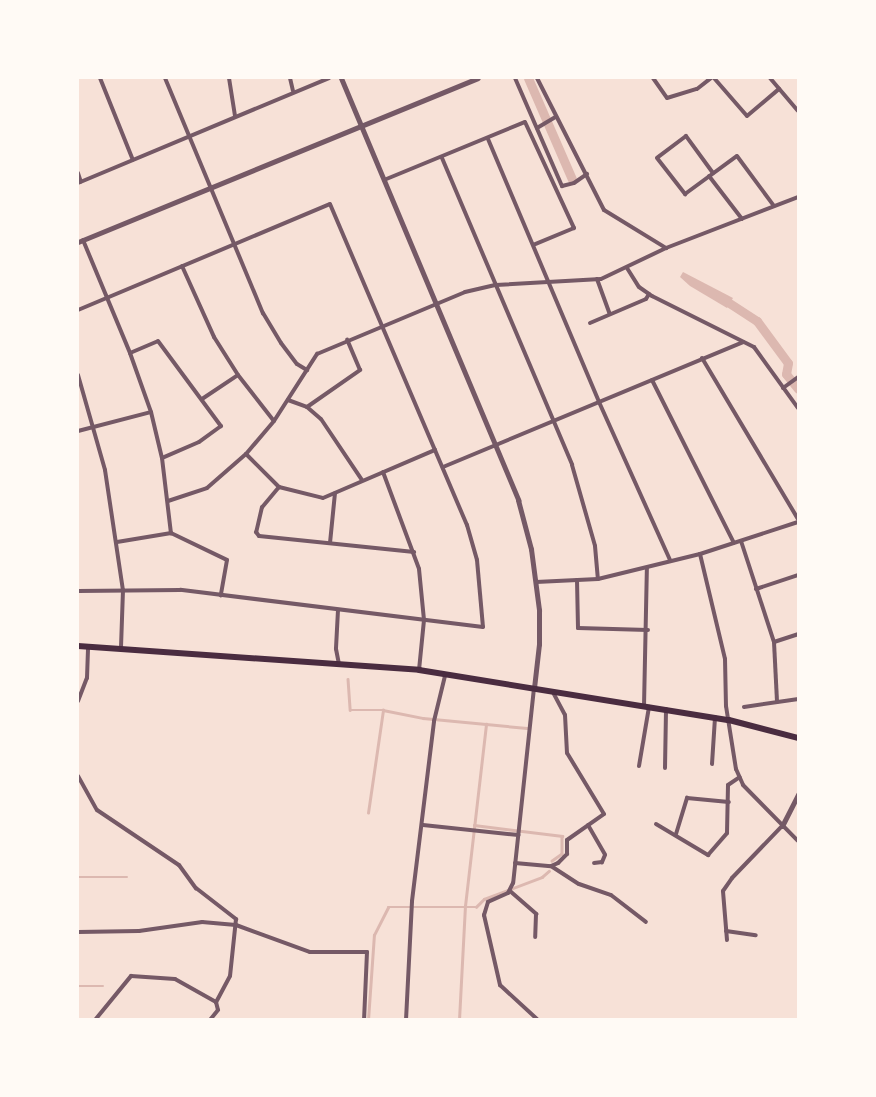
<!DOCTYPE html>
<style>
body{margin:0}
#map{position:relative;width:876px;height:1097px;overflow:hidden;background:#f7e1d7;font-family:Inter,sans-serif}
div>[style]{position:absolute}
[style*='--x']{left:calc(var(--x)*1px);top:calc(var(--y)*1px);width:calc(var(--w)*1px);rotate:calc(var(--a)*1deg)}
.water>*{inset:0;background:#dcb8b0}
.stream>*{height:2.5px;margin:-1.25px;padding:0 1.25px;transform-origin:1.25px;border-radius:1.25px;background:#dcb8b0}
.canal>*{height:9px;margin:-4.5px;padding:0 4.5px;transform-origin:4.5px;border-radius:4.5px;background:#dcb8b0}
.minor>*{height:4px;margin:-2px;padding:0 2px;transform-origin:2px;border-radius:2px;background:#755966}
.tertiary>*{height:5px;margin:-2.5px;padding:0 2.5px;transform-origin:2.5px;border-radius:2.5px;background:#755966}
.primary>*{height:6px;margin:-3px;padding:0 3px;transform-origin:3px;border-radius:3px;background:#4a2c40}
span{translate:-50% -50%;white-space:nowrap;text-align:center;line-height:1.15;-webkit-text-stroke:5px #fffaf5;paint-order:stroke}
.frame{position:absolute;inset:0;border:79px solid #fffaf5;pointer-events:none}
</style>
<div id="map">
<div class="water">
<div style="clip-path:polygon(683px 272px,733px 298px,727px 308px,690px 286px,680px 277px)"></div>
</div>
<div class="stream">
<div style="--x:348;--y:679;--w:31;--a:86"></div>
<div style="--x:350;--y:710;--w:33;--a:0"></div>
<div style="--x:383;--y:710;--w:41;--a:11.3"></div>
<div style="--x:423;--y:718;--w:104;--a:5.5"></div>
<div style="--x:368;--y:813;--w:104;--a:-81.7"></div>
<div style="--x:474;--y:825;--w:89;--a:7.1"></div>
<div style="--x:562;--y:836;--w:18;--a:90"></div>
<div style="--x:562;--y:854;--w:12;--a:145"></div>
<div style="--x:78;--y:877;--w:49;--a:0"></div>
<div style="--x:78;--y:986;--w:25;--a:0"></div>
<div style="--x:368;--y:1020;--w:85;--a:-86"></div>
<div style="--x:374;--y:935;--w:31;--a:-63"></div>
<div style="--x:388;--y:907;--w:88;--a:0"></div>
<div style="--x:476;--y:907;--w:11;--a:-45"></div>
<div style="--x:484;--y:899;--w:62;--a:-20.8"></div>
<div style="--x:542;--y:877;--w:9;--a:-41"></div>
<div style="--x:459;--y:1020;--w:114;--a:-87"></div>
<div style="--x:465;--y:906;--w:183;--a:-83.4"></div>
</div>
<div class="canal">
<div style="--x:528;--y:78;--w:110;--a:66.5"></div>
<div style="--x:720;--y:297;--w:44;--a:33"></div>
<div style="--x:757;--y:321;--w:52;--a:53.6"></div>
<div style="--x:788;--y:363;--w:11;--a:100"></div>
<div style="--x:786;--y:374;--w:19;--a:51"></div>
</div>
<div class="minor">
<div style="--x:100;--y:78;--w:88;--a:68.1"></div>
<div style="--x:165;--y:78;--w:255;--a:67.4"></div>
<div style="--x:263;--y:313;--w:35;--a:59"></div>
<div style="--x:281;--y:343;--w:26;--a:53"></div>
<div style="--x:297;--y:364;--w:12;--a:31"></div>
<div style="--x:229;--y:78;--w:39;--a:81"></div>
<div style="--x:290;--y:78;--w:13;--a:77"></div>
<div style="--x:515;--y:78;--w:118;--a:66.5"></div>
<div style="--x:562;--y:186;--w:12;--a:-14"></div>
<div style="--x:574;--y:183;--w:16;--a:-35"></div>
<div style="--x:537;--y:78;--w:148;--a:63.1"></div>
<div style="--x:604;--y:210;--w:73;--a:31.5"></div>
<div style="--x:653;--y:78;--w:24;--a:55"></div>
<div style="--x:667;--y:98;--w:31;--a:-17"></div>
<div style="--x:697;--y:89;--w:18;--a:-38"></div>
<div style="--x:714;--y:78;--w:50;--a:49"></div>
<div style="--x:747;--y:116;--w:42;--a:-40.2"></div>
<div style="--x:770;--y:78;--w:43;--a:49.7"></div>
<div style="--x:537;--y:128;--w:21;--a:-31"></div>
<div style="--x:488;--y:139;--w:285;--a:67.1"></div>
<div style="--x:599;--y:402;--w:173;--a:65.8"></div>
<div style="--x:442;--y:158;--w:333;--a:67"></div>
<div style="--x:572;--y:465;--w:84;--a:74.1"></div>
<div style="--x:595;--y:546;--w:33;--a:85"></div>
<div style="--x:78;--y:173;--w:9;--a:72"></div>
<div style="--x:713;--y:173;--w:46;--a:-126.1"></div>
<div style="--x:686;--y:136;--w:36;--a:143"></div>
<div style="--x:657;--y:158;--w:46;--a:52.1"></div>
<div style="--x:685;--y:194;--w:64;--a:-36.2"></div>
<div style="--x:737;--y:156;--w:62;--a:53.5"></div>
<div style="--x:709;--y:176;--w:54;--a:52.5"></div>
<div style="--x:384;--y:180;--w:152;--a:-22.4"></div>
<div style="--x:525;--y:122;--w:117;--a:65.2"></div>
<div style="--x:574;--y:228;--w:44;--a:157.5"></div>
<div style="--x:78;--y:183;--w:272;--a:-22.7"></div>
<div style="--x:83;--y:240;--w:122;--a:67.4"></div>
<div style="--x:130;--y:353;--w:63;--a:70.4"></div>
<div style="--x:151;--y:412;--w:47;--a:76.6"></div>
<div style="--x:162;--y:458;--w:76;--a:83.2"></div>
<div style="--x:182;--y:266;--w:78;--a:65.7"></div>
<div style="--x:214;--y:337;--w:45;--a:57.7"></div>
<div style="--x:238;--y:375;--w:58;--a:52"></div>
<div style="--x:627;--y:268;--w:22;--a:58"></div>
<div style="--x:639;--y:287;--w:16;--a:35"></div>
<div style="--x:652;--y:296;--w:114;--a:26.6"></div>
<div style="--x:754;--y:347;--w:75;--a:54.2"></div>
<div style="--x:597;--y:279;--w:37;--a:70"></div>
<div style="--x:78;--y:310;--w:273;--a:-22.8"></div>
<div style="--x:330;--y:204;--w:349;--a:66.9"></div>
<div style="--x:467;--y:525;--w:36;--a:74"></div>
<div style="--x:477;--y:560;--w:67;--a:84.9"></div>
<div style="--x:483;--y:627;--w:305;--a:-173"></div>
<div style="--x:180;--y:590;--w:102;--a:179.4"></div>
<div style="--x:590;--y:323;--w:61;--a:-23.2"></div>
<div style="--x:646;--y:299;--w:6;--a:-59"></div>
<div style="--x:130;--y:353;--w:30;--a:-23"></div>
<div style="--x:158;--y:341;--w:106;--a:53.5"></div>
<div style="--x:221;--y:426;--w:27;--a:144"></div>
<div style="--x:199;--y:442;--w:40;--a:156.6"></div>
<div style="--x:702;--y:358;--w:187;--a:59.2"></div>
<div style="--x:78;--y:375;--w:99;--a:74.1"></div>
<div style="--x:105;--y:470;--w:121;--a:81.5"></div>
<div style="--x:123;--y:590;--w:57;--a:92"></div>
<div style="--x:652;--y:380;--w:182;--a:63.3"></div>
<div style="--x:783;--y:388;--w:19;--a:-36"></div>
<div style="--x:202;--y:399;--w:43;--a:-33.7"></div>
<div style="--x:288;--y:400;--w:20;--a:20"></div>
<div style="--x:307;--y:407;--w:18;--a:41"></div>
<div style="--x:321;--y:419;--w:73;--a:56.1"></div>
<div style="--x:307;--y:407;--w:65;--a:-34.9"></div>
<div style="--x:360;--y:370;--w:33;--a:-113"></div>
<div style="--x:78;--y:431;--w:75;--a:-14.6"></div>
<div style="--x:246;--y:454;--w:47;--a:45"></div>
<div style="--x:279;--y:487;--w:45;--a:14"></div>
<div style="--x:323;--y:498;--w:122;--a:-23.2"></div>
<div style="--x:443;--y:467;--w:325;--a:-22.6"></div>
<div style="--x:383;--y:472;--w:103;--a:69.6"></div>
<div style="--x:419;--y:569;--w:51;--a:84.4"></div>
<div style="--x:424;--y:620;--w:50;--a:95.7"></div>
<div style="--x:279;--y:487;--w:26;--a:130"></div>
<div style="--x:262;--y:507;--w:26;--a:103"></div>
<div style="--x:256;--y:532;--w:5;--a:53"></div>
<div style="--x:259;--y:536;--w:156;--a:5.9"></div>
<div style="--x:168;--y:501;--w:41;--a:-18.4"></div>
<div style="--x:207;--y:488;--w:52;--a:-41.1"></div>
<div style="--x:246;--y:454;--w:43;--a:-49.7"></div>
<div style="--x:274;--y:421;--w:80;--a:-57.3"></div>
<div style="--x:317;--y:354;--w:160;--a:-22.7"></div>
<div style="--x:465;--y:292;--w:32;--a:-13"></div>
<div style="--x:496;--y:285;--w:105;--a:-3.3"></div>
<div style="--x:601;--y:279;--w:72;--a:-25.5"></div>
<div style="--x:666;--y:248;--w:142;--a:-21.1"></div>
<div style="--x:741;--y:541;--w:106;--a:71.9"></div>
<div style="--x:774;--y:642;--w:60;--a:87.1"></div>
<div style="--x:117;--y:542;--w:55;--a:-9.5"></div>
<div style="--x:171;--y:533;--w:62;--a:25.7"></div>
<div style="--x:227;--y:560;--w:36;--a:100"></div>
<div style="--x:330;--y:543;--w:50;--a:-84.3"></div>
<div style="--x:700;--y:554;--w:108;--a:76.6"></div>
<div style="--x:725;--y:659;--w:47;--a:88.8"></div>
<div style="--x:726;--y:706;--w:64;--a:81"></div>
<div style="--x:736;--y:769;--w:17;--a:66"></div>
<div style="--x:743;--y:785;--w:78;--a:45.5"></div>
<div style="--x:577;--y:580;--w:48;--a:88.8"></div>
<div style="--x:578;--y:628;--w:70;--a:1.6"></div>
<div style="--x:536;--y:582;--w:62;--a:-2.8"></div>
<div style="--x:598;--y:579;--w:105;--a:-13.8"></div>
<div style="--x:700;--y:554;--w:103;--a:-18.1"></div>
<div style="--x:756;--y:589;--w:44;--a:-18.4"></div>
<div style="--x:338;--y:610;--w:39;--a:93"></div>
<div style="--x:336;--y:649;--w:15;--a:79"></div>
<div style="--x:774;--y:642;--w:25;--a:-18"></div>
<div style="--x:534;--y:688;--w:196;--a:96.1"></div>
<div style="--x:513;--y:883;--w:11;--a:117"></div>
<div style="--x:508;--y:893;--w:22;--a:156"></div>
<div style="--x:488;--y:902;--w:14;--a:107"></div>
<div style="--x:484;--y:915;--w:72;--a:77.1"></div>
<div style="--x:500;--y:985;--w:52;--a:42.6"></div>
<div style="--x:78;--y:701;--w:25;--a:-69"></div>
<div style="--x:87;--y:678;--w:32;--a:-88"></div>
<div style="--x:644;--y:706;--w:138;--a:-88.8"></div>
<div style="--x:744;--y:707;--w:55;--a:-8.4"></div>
<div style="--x:712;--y:764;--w:47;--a:-86.3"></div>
<div style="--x:639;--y:766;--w:60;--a:-80.4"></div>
<div style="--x:665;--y:768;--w:59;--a:-89"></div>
<div style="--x:78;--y:776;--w:39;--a:61"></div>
<div style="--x:97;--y:810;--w:99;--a:33.9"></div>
<div style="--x:179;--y:865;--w:29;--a:54"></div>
<div style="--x:196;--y:888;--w:51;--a:37.8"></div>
<div style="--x:236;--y:919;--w:57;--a:96"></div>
<div style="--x:230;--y:976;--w:30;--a:118"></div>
<div style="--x:216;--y:1002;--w:8;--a:76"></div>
<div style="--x:218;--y:1010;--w:13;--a:129"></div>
<div style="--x:656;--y:824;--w:61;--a:30.8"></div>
<div style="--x:708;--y:855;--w:29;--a:-49"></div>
<div style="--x:727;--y:833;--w:48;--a:-88.8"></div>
<div style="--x:728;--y:785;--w:14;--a:-34"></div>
<div style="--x:423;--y:825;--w:96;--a:6"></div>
<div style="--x:588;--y:825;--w:34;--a:60"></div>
<div style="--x:605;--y:855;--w:8;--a:113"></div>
<div style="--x:602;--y:862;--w:8;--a:173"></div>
<div style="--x:676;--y:834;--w:38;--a:-73"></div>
<div style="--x:687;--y:798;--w:42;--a:5.4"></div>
<div style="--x:515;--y:863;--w:36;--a:5"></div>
<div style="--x:551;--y:866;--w:8;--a:-23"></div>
<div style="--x:558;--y:863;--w:13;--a:-45"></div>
<div style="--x:567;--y:854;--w:14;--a:-90"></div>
<div style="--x:567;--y:840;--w:45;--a:-35.1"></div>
<div style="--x:604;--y:814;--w:71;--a:-121.2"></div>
<div style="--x:567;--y:753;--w:38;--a:-93"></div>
<div style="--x:565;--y:715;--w:27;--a:-118"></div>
<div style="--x:551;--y:866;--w:33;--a:33"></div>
<div style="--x:579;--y:884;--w:34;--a:19"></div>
<div style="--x:611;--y:895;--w:44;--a:37.6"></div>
<div style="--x:510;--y:891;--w:35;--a:41"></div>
<div style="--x:536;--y:914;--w:23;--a:92"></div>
<div style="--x:726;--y:931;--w:30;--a:8"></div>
<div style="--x:78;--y:932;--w:61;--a:-0.9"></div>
<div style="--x:139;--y:931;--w:64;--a:-8.1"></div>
<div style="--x:202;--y:922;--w:34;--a:5"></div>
<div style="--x:236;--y:925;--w:79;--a:20"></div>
<div style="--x:310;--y:952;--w:57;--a:0"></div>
<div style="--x:367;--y:952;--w:68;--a:92.5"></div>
<div style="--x:727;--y:940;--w:49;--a:-94.7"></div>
<div style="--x:723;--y:891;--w:16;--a:-55"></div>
<div style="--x:732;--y:878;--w:72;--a:-46.1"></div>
<div style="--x:95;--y:1020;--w:57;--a:-50.7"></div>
<div style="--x:131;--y:976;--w:44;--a:3.9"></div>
<div style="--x:175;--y:979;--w:47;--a:29.3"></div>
<div style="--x:406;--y:1020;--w:119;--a:-87.1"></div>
<div style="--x:412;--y:901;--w:181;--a:-83"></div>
<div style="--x:434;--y:721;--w:46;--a:-76.3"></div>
</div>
<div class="tertiary">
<div style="--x:341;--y:78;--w:458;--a:67.2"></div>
<div style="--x:518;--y:500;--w:51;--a:75.1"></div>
<div style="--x:531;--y:549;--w:62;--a:82.5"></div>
<div style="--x:539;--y:610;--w:34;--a:90"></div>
<div style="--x:539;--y:644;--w:44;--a:96.5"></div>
<div style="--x:78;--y:242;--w:432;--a:-22.3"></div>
<div style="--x:782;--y:826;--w:36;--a:-63"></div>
</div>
<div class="primary">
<div style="--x:78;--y:646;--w:342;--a:4"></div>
<div style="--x:419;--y:670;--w:314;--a:9.2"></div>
<div style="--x:729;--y:720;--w:71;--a:14.6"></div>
</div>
<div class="frame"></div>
</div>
